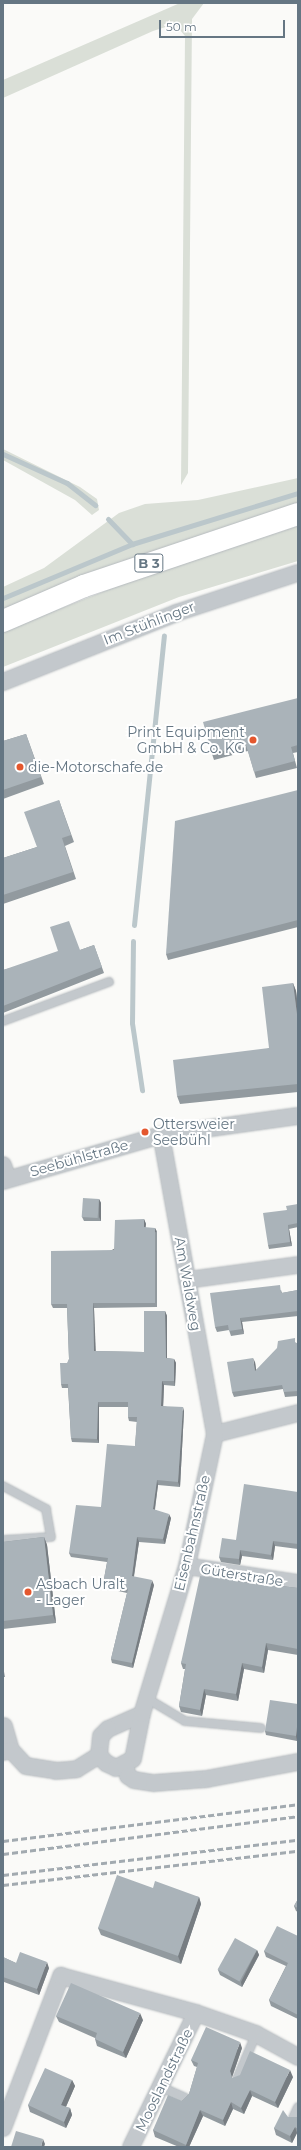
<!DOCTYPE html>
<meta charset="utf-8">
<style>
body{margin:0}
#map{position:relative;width:301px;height:2150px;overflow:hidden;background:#fafaf8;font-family:Montserrat,sans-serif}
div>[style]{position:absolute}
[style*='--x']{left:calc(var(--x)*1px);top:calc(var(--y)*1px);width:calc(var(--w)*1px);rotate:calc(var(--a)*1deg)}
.green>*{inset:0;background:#dadfd7}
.stream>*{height:5px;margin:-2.5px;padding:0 2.5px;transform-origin:2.5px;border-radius:2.5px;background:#bbc7cb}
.roads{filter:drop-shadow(0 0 1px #b5babe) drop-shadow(0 0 1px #b5babe)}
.lane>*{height:8px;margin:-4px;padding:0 4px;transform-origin:4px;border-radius:4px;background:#c3c8cc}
.street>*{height:16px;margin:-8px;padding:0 8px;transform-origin:8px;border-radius:8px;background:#c3c8cc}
.primary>*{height:22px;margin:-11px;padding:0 11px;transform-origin:11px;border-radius:11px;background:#fff}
.rail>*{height:3px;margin-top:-1.5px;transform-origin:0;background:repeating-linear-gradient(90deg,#a2aab0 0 6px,transparent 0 9px)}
.wall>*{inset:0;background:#929a9f}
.shaded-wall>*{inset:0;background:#777d82;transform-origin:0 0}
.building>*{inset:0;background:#aab3b9;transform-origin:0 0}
.dots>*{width:11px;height:11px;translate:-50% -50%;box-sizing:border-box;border:2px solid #fff;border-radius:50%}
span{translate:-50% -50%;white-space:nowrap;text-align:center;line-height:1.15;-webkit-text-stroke:4px #fff;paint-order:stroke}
.shield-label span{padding:1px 3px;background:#fff;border:1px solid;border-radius:3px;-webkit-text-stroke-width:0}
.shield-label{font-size:13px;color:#657683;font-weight:700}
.street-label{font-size:14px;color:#657683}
.poi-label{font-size:14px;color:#657683}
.right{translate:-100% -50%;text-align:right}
.left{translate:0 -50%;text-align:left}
.frame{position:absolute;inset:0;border:4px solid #657683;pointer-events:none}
.scale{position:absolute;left:159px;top:20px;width:126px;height:18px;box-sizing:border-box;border:2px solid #657683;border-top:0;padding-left:5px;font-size:12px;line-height:14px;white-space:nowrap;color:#657683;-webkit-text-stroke:3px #fff;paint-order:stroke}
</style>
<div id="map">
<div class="green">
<div style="clip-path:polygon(180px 3px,204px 3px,192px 19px,188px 473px,181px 485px,185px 36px,175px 24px,153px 31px,3px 98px,3px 80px)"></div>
<div style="clip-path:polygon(3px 449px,80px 487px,97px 499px,99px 510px,92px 515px,75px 500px,3px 460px)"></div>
<div style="clip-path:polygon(298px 478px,298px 504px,70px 580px,3px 610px,3px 587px,44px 568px,119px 513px,145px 504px,198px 500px)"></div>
<div style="clip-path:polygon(298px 526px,298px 561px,179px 597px,3px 667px,3px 631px,156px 571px)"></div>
</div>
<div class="stream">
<div style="--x:3;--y:454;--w:70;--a:24.4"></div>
<div style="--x:67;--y:483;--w:36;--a:38"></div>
<div style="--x:108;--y:519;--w:35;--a:46"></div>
<div style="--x:3;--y:598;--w:140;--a:-22.7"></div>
<div style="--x:132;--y:544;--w:174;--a:-17.1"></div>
<div style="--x:134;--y:925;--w:291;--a:-84.1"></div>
<div style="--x:133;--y:941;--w:82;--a:90.7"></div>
<div style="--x:132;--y:1023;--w:68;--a:81.5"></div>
</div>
<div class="roads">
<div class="lane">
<div style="--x:3;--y:1021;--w:113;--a:-20.2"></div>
<div style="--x:3;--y:1486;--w:49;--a:28.1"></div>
<div style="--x:46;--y:1509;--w:28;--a:80"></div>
<div style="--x:51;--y:1537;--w:48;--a:176.4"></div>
<div style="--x:148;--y:1699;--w:43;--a:30.7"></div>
<div style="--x:185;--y:1721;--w:76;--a:5.3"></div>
<div style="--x:237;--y:2079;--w:49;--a:-67.1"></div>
<div style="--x:161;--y:2087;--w:27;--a:24"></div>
<div style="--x:293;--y:2118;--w:12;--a:-66"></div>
</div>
<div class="street">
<div style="--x:3;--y:682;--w:186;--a:-21.7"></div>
<div style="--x:176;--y:613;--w:128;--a:-18.2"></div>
<div style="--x:3;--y:1165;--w:15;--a:70"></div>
<div style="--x:3;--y:1181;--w:165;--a:-16.2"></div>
<div style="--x:161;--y:1135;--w:138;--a:-7.9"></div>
<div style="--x:187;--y:1280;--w:112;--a:-7.7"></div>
<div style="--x:215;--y:1434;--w:86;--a:-14.2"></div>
<div style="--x:187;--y:1566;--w:112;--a:8.7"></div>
<div style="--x:142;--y:1714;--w:37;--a:156"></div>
<div style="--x:108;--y:1729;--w:10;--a:135"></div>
<div style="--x:101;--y:1736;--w:19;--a:96"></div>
<div style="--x:99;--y:1755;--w:11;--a:49"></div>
<div style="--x:106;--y:1763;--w:11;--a:27"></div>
<div style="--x:116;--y:1768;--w:19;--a:-28"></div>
<div style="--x:133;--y:1759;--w:46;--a:-78.7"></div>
<div style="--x:142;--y:1714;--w:155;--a:-73.1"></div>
<div style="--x:187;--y:1566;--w:135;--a:-78"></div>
<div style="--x:215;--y:1434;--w:304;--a:-100.2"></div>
<div style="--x:4;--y:1726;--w:25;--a:74"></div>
<div style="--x:3;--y:1752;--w:8;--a:-14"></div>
<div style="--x:11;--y:1750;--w:22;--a:47"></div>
<div style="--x:26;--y:1766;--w:30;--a:9"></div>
<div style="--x:56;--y:1771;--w:21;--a:-5"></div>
<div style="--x:77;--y:1769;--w:26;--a:-32"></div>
<div style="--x:125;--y:1765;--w:11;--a:75"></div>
<div style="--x:128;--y:1776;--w:7;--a:34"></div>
<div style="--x:134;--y:1780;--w:20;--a:9"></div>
<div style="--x:154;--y:1783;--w:53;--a:-4.3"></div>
<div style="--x:207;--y:1779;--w:93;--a:-10.6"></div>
<div style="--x:3;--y:2128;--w:163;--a:-69.1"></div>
<div style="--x:61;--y:1976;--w:140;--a:15.3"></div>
<div style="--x:196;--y:2013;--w:64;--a:19.3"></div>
<div style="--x:256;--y:2034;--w:48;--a:28.7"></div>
<div style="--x:131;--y:2147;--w:149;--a:-64.1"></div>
</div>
<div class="primary">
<div style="--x:3;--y:621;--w:88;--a:-23.4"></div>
<div style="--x:84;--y:586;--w:226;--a:-18.6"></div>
</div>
</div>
<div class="rail">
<div style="--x:3;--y:1841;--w:297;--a:-7.1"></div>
<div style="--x:3;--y:1854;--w:297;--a:-7.3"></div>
<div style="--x:3;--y:1875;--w:297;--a:-6.8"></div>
<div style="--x:3;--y:1885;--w:297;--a:-6.6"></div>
</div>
<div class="wall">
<div style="clip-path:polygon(298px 698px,298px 752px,293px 753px,297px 768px,256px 778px,248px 751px,214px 760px,212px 754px)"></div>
<div style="clip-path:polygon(26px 734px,44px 784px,3px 799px,3px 741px)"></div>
<div style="clip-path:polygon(298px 790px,298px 927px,168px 960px,166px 954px)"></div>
<div style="clip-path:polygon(59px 800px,74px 842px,65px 846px,76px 879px,3px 904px,3px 858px,37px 847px)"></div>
<div style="clip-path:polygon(94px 945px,104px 973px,3px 1013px,3px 970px,80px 950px)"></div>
<div style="clip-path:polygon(293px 983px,296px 991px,298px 1007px,298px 1092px,180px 1104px,177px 1096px,269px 1048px)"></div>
<div style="clip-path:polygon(99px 1199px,101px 1203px,101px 1221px,84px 1221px,82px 1217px)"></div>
<div style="clip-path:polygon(298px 1204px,298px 1227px,289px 1229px,292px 1246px,269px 1249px,268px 1245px,287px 1210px)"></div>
<div style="clip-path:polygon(144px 1219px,146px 1224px,145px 1228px,155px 1228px,157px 1232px,157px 1307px,94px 1308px,95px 1351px,144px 1352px,165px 1311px,167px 1316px,167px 1358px,174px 1359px,176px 1363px,175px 1386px,164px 1385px,163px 1406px,184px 1411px,180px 1487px,158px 1485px,155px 1510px,171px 1518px,165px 1544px,139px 1542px,134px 1577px,154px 1585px,133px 1668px,112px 1663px,111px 1659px,127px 1593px,105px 1588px,103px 1584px,107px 1562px,71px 1557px,69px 1553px,101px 1507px,135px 1446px,137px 1422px,129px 1421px,128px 1417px,128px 1407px,99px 1407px,99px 1443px,72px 1442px,71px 1438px,68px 1388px,62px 1388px,61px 1384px,69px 1359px,67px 1308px,53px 1308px,51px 1304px,114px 1250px)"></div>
<div style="clip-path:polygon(281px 1290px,282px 1293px,298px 1290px,298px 1316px,242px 1322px,244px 1334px,231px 1336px,229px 1330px,217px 1332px,215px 1327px)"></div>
<div style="clip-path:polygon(297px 1343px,298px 1344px,298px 1396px,285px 1397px,283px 1389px,234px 1397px,232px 1392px,255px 1362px,256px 1370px)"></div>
<div style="clip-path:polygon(298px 1492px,298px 1549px,275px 1546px,273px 1560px,242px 1556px,240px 1565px,221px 1562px,219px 1557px,236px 1540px)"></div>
<div style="clip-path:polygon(44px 1537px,47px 1545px,56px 1623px,3px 1629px,3px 1542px)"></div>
<div style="clip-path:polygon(216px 1578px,298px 1588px,298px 1655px,268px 1650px,264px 1673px,244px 1669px,238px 1701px,206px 1695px,202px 1716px,181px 1712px,179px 1706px,185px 1669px,183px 1669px,181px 1663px)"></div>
<div style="clip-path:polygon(3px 1666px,5px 1677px,3px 1677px)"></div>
<div style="clip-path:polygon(298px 1704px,297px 1741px,266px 1735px,265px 1731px)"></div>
<div style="clip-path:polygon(153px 1888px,199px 1897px,201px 1904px,181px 1964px,101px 1935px,98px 1928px)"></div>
<div style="clip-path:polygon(298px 1899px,298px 1912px,296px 1911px,294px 1906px)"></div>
<div style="clip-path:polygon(298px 1936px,298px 2019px,271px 2006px,269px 2000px,286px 1966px,266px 1957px,264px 1951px)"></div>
<div style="clip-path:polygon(257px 1950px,259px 1955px,242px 1987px,220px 1975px,218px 1970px)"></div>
<div style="clip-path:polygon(3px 1957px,16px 1963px,49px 1968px,39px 1995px,4px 1982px,3px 1986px)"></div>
<div style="clip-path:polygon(56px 2016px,143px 2020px,126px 2058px,97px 2046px,95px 2039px,95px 2038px,59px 2022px)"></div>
<div style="clip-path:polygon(242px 2048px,232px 2077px,232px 2078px,293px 2077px,278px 2108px,252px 2096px,244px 2114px,233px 2109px,225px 2126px,203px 2116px,189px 2147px,179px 2147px,155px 2137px,153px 2130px,189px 2094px,197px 2067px,194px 2066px,191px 2060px)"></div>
<div style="clip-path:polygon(72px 2080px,75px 2086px,66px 2107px,70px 2108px,72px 2115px,66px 2128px,30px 2112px,28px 2105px)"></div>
<div style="clip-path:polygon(298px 2115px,298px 2134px,297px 2133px,292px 2143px,276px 2135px,274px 2128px,288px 2117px,297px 2117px)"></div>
</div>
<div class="shaded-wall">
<div style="clip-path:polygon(293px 983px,296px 991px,298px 1007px,298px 1022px)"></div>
<div style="clip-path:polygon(99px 1199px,101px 1203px,101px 1221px,99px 1217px)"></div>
<div style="clip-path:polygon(144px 1219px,146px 1224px,145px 1232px,144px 1227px)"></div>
<div style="clip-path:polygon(288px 1225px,289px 1229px,292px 1246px,290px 1242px)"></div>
<div style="left:155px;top:1228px;width:4px;height:75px;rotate:63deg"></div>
<div style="clip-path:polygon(93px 1303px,94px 1308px,96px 1355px,94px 1351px)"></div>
<div style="clip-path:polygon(165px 1311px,167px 1316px,167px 1363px,166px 1358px)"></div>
<div style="clip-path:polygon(240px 1318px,242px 1322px,244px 1334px,242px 1329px)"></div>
<div style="clip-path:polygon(253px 1358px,255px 1362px,257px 1375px,255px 1371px)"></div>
<div style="clip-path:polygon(174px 1359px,176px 1363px,175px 1386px,174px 1381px)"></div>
<div style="clip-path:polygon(162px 1381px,164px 1385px,163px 1411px,161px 1406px)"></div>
<div style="clip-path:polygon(98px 1402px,99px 1407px,99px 1443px,97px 1439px)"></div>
<div style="clip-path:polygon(183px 1407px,184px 1411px,180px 1487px,178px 1482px)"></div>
<div style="clip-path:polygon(157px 1480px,158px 1485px,154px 1514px,153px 1509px)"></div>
<div style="clip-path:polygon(169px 1514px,171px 1518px,165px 1544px,163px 1539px)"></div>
<div style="clip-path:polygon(44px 1537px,47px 1545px,56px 1623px,53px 1615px)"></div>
<div style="clip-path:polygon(137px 1537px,139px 1542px,133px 1581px,132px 1576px)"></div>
<div style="clip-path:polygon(273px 1541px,275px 1546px,273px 1560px,271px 1555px)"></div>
<div style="clip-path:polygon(240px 1550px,242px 1556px,240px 1565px,239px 1559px)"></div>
<div style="clip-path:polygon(152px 1580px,154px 1585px,133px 1668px,132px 1663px)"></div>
<div style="clip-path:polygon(266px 1643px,268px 1650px,264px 1673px,262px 1667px)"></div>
<div style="clip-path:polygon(242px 1663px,244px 1669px,238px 1701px,236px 1694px)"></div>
<div style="clip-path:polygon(204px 1689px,206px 1695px,202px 1716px,200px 1710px)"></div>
<div style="clip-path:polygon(297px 1727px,298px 1730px,297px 1741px,296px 1736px)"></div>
<div style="clip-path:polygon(199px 1897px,201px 1904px,181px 1964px,178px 1956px)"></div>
<div style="clip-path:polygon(257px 1950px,259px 1955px,242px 1987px,241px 1982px)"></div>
<div style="clip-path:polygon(47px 1962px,49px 1968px,39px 1995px,37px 1989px)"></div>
<div style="clip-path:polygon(3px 1978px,4px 1982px,3px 1986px)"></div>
<div style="clip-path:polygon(140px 2013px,143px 2020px,126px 2058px,123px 2052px)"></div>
<div style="clip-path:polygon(240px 2042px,242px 2048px,232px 2077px,230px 2071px)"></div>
<div style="clip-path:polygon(290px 2070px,293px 2077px,278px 2108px,275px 2102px)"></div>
<div style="clip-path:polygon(72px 2080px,75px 2086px,64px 2111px,61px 2105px)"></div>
<div style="clip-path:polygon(250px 2090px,252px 2096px,244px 2114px,241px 2108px)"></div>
<div style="clip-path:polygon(3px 2091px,4px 2094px,3px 2098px)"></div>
<div style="clip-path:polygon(231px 2102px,233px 2109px,225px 2126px,223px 2120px)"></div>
<div style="clip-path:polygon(70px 2108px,72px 2115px,66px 2128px,64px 2122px)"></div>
<div style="clip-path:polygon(200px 2110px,203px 2116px,189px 2147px,186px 2147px,186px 2145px)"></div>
<div style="clip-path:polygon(295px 2127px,297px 2133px,292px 2143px,290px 2136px)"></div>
<div style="clip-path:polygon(43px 2139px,45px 2144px,44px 2147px,41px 2147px)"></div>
</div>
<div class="building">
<div style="clip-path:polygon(298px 698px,298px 745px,291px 747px,295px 761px,254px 772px,246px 745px,212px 754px,203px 722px)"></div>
<div style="clip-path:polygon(26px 734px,41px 777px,3px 790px,3px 741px)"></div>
<div style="clip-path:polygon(298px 790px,298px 920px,166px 954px,175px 821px)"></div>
<div style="clip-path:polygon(59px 800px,71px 835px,62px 838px,73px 872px,3px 895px,3px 858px,37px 847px,24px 812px)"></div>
<div style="clip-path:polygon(69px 921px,80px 950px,94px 945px,102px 967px,3px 1006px,3px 970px,58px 951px,50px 927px)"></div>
<div style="clip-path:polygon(293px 983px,298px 1022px,298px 1084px,177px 1096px,173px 1060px,269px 1048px,262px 987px)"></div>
<div style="left:83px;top:1198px;width:16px;height:19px;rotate:4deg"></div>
<div style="clip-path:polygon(298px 1204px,298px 1223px,288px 1225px,290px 1242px,268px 1245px,263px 1213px,287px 1210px,286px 1206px)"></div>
<div style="clip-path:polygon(144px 1219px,144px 1227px,155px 1228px,155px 1303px,93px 1303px,94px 1351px,144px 1352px,144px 1311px,165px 1311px,166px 1358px,174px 1359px,174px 1381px,162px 1381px,161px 1406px,183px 1407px,178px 1482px,157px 1480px,153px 1509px,169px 1514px,163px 1539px,137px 1537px,132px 1576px,152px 1580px,132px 1663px,111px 1659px,128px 1589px,103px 1584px,108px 1558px,69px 1553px,76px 1505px,101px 1507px,107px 1444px,135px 1446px,137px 1417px,128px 1417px,128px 1402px,98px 1402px,97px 1439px,71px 1438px,68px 1384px,61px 1384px,60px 1363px,67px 1363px,69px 1359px,67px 1304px,51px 1304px,51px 1251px,114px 1250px,115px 1220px)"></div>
<div style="clip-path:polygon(280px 1285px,281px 1293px,298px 1290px,298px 1311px,240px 1318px,242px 1329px,229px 1331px,228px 1325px,215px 1327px,210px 1293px)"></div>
<div style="clip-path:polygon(295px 1338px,295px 1342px,298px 1344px,298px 1391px,284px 1392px,282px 1385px,232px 1392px,227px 1362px,253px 1358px,255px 1371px,277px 1348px,278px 1341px)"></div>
<div style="clip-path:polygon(244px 1484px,298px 1492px,298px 1544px,273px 1541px,271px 1555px,240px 1550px,239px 1559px,219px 1557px,222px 1538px,236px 1540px)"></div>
<div style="clip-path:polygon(44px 1537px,53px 1615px,3px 1621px,3px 1542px)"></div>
<div style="clip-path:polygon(216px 1574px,235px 1577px,235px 1581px,298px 1588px,298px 1649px,266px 1643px,262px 1667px,242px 1663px,236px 1694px,204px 1689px,200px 1710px,179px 1706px,186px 1664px,181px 1663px,200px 1576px,216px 1578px)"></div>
<div style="clip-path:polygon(270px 1700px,298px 1704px,298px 1727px,297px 1727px,296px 1736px,265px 1731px)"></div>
<div style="clip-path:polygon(117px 1875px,153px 1888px,155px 1881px,199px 1897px,178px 1956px,98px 1928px)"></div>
<div style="clip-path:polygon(298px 1899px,298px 1908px,294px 1906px)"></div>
<div style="clip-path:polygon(277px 1926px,298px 1936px,298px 2015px,269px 2000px,288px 1963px,264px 1951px)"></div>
<div style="left:235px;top:1938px;width:25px;height:36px;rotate:29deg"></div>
<div style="clip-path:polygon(20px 1952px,47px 1962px,37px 1989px,3px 1977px,3px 1957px,16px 1963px)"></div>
<div style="clip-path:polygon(71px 1983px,140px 2013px,123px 2052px,95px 2039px,97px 2033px,56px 2016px)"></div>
<div style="clip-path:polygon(206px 2027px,240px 2042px,230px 2071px,232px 2078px,240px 2075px,250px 2051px,290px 2070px,275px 2102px,250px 2090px,241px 2108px,231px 2102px,223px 2120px,200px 2110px,186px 2145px,153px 2130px,168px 2095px,182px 2101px,189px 2094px,198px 2063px,191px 2060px)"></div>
<div style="clip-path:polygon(45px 2068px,72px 2080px,61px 2105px,70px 2108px,64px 2122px,28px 2105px)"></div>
<div style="clip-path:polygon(283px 2110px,288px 2117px,297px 2117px,298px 2115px,298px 2129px,295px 2127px,290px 2136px,274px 2128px)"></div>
<div style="clip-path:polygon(16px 2131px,43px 2139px,41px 2147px,11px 2147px)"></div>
</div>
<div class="dots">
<div style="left:253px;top:740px;background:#e4572e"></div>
<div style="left:20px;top:767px;background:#e4572e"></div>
<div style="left:145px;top:1132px;background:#e4572e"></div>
<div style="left:28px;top:1592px;background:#e4572e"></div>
</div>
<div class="shield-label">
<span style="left:149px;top:563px">B 3</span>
</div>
<div class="street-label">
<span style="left:149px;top:623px;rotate:-21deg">Im Stühlinger</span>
<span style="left:79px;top:1158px;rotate:-16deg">Seebühlstraße</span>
<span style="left:188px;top:1284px;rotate:80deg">Am Waldweg</span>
<span style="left:192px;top:1533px;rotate:-77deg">Eisenbahnstraße</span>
<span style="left:242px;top:1575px;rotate:9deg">Güterstraße</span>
<span style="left:164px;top:2080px;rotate:-64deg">Mooslandstraße</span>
</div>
<div class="poi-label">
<span class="right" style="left:245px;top:740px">Print Equipment<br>GmbH &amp; Co. KG</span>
<span class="left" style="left:28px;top:767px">die-Motorschafe.de</span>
<span class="left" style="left:153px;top:1132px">Ottersweier<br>Seebühl</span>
<span class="left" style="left:36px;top:1592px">Asbach Uralt<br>- Lager</span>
</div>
<div class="frame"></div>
<div class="scale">50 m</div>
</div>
